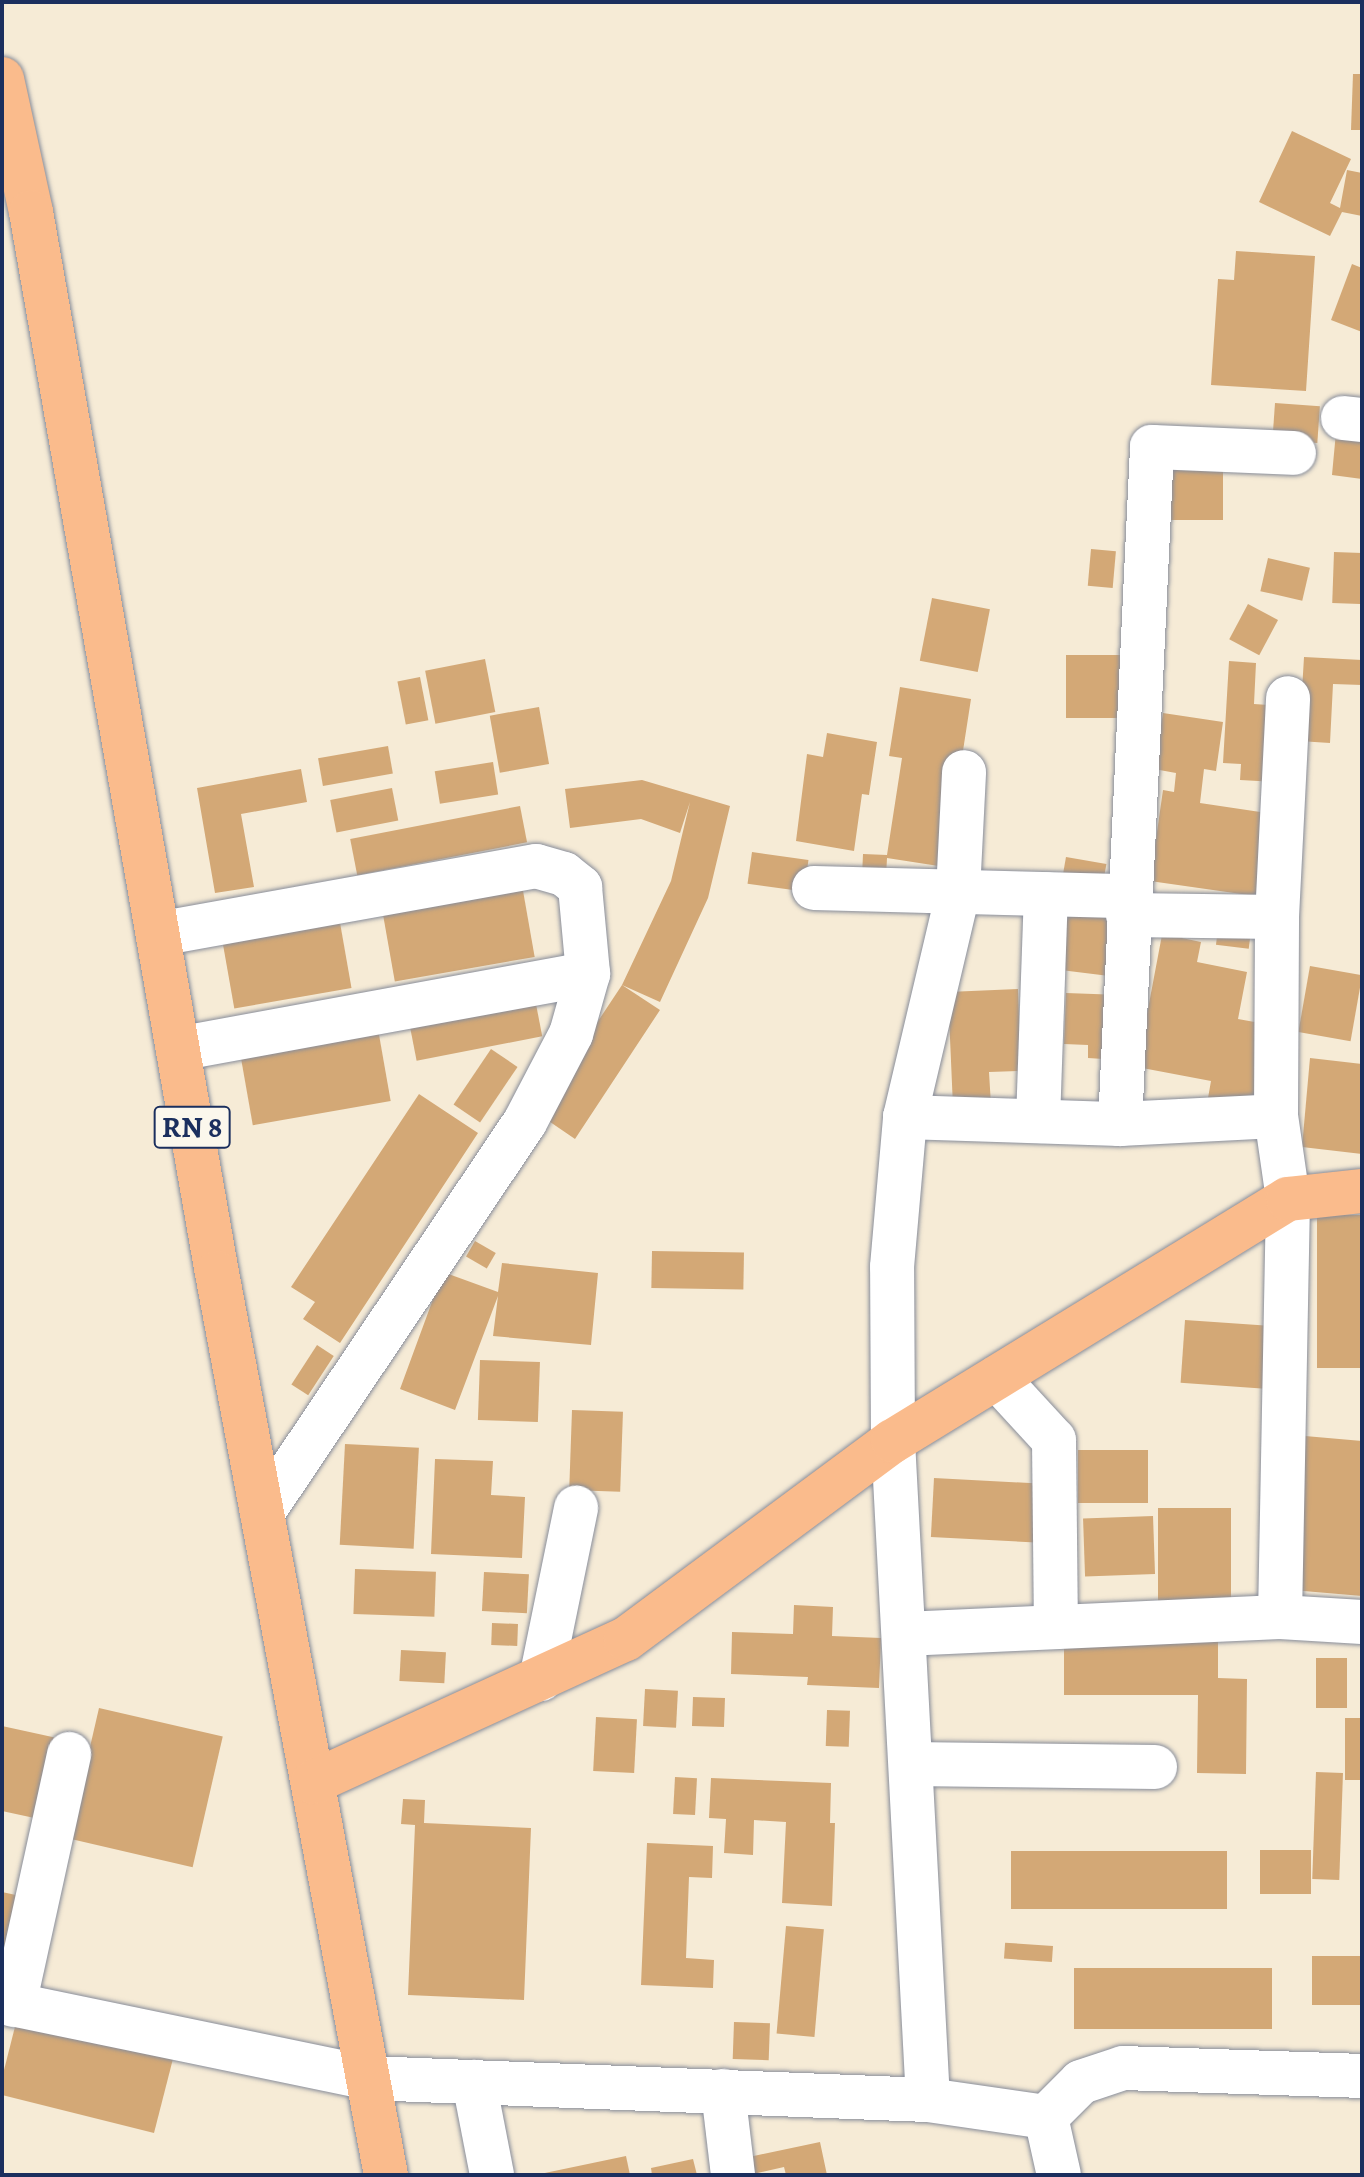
<!DOCTYPE html>
<style>
body{margin:0}
#map{position:relative;width:1364px;height:2177px;overflow:hidden;background:#f6ebd6;font-family:Alegreya,serif}
div>[style]{position:absolute}
[style*='--x']{left:calc(var(--x)*1px);top:calc(var(--y)*1px);width:calc(var(--w)*1px);rotate:calc(var(--a)*1deg)}
.building>*{inset:0;background:#d3a876;transform-origin:0 0}
.roads{filter:drop-shadow(0 0 2px #888d9a) drop-shadow(0 0 2px #888d9a)}
.minor>*{height:44px;margin:-22px;padding:0 22px;transform-origin:22px;border-radius:22px;background:#fff}
.major>*{height:44px;margin:-22px;padding:0 22px;transform-origin:22px;border-radius:22px;background:#fabb8c}
span{translate:-50% -50%;white-space:nowrap;text-align:center;line-height:1.15;-webkit-text-stroke:6px #fbf7ec;paint-order:stroke}
.shield-label span{padding:2px 6px;background:#fbf7ec;border:2px solid;border-radius:6px;-webkit-text-stroke-width:0}
.shield-label{font-size:30px;color:#1b2f5e;font-weight:700}
.frame{position:absolute;inset:0;border:4px solid #1b2f5e;pointer-events:none}
</style>
<div id="map">
<div class="building">
<div style="clip-path:polygon(1353px 74px,1362px 74px,1362px 130px,1351px 130px)"></div>
<div style="clip-path:polygon(1292px 131px,1351px 159px,1330px 203px,1340px 208px,1347px 170px,1362px 173px,1362px 216px,1342px 212px,1330px 236px,1259px 202px)"></div>
<div style="clip-path:polygon(1236px 251px,1315px 256px,1306px 391px,1211px 385px,1218px 279px,1234px 280px)"></div>
<div style="clip-path:polygon(1352px 264px,1362px 268px,1362px 332px,1331px 320px)"></div>
<div style="left:1275px;top:403px;width:45px;height:37px;rotate:4deg"></div>
<div style="clip-path:polygon(1336px 432px,1362px 434px,1362px 479px,1332px 475px)"></div>
<div style="left:1158px;top:462px;width:65px;height:58px"></div>
<div style="left:1091px;top:549px;width:25px;height:37px;rotate:5deg"></div>
<div style="left:1334px;top:552px;width:28px;height:51px;rotate:2deg"></div>
<div style="left:1268px;top:558px;width:43px;height:34px;rotate:13deg"></div>
<div style="left:932px;top:598px;width:59px;height:64px;rotate:11deg"></div>
<div style="left:1248px;top:604px;width:34px;height:40px;rotate:28deg"></div>
<div style="left:1066px;top:655px;width:55px;height:63px"></div>
<div style="clip-path:polygon(1304px 657px,1362px 660px,1362px 685px,1333px 684px,1330px 743px,1299px 741px)"></div>
<div style="left:485px;top:659px;width:54px;height:61px;rotate:79deg"></div>
<div style="clip-path:polygon(1229px 661px,1256px 663px,1254px 704px,1282px 706px,1278px 782px,1240px 780px,1241px 764px,1223px 763px)"></div>
<div style="left:420px;top:677px;width:44px;height:23px;rotate:79deg"></div>
<div style="clip-path:polygon(900px 687px,971px 699px,945px 867px,887px 858px,886px 877px,862px 876px,863px 854px,887px 855px,902px 758px,889px 756px)"></div>
<div style="left:539px;top:707px;width:58px;height:50px;rotate:80deg"></div>
<div style="clip-path:polygon(1163px 713px,1223px 722px,1216px 771px,1204px 769px,1200px 803px,1273px 814px,1269px 898px,1150px 881px,1163px 790px,1174px 792px,1176px 773px,1154px 769px)"></div>
<div style="clip-path:polygon(827px 733px,877px 742px,869px 795px,862px 794px,854px 851px,796px 841px,807px 754px,823px 757px)"></div>
<div style="left:388px;top:746px;width:28px;height:71px;rotate:80deg"></div>
<div style="left:493px;top:762px;width:33px;height:59px;rotate:81deg"></div>
<div style="clip-path:polygon(301px 769px,307px 802px,241px 814px,254px 887px,215px 893px,197px 788px)"></div>
<div style="clip-path:polygon(642px 780px,730px 806px,708px 898px,660px 1002px,622px 985px,660px 1010px,575px 1139px,537px 1113px,622px 985px,671px 881px,690px 802px,680px 833px,641px 819px,570px 828px,565px 789px)"></div>
<div style="left:392px;top:788px;width:33px;height:63px;rotate:79deg"></div>
<div style="left:520px;top:806px;width:37px;height:173px;rotate:79deg"></div>
<div style="left:752px;top:852px;width:57px;height:32px;rotate:8deg"></div>
<div style="left:1066px;top:857px;width:41px;height:17px;rotate:10deg"></div>
<div style="left:522px;top:885px;width:73px;height:142px;rotate:80deg"></div>
<div style="left:1064px;top:910px;width:57px;height:60px;rotate:7deg"></div>
<div style="left:339px;top:917px;width:72px;height:119px;rotate:80deg"></div>
<div style="clip-path:polygon(1165px 919px,1185px 922px,1182px 938px,1201px 942px,1197px 962px,1247px 972px,1238px 1019px,1271px 1025px,1255px 1107px,1208px 1098px,1211px 1081px,1137px 1067px)"></div>
<div style="left:1219px;top:920px;width:33px;height:25px;rotate:7deg"></div>
<div style="left:1310px;top:966px;width:53px;height:67px;rotate:10deg"></div>
<div style="clip-path:polygon(1018px 989px,1021px 1071px,989px 1072px,991px 1105px,953px 1107px,948px 992px)"></div>
<div style="clip-path:polygon(1066px 993px,1121px 995px,1119px 1060px,1088px 1058px,1088px 1045px,1064px 1044px)"></div>
<div style="left:535px;top:999px;width:38px;height:128px;rotate:79deg"></div>
<div style="left:378px;top:1029px;width:73px;height:140px;rotate:80deg"></div>
<div style="left:491px;top:1049px;width:32px;height:67px;rotate:34deg"></div>
<div style="clip-path:polygon(1310px 1058px,1362px 1064px,1362px 1154px,1302px 1147px)"></div>
<div style="clip-path:polygon(419px 1094px,478px 1133px,340px 1343px,303px 1319px,315px 1302px,291px 1287px)"></div>
<div style="left:1362px;top:1215px;width:153px;height:45px;rotate:90deg"></div>
<div style="left:475px;top:1241px;width:24px;height:18px;rotate:30deg"></div>
<div style="left:652px;top:1251px;width:92px;height:37px;rotate:1deg"></div>
<div style="clip-path:polygon(502px 1263px,598px 1273px,591px 1345px,493px 1336px,498px 1296px,455px 1410px,400px 1389px,443px 1272px,498px 1292px)"></div>
<div style="left:1185px;top:1320px;width:88px;height:63px;rotate:4deg"></div>
<div style="left:317px;top:1345px;width:20px;height:47px;rotate:33deg"></div>
<div style="left:480px;top:1360px;width:60px;height:60px;rotate:2deg"></div>
<div style="left:572px;top:1410px;width:51px;height:80px;rotate:2deg"></div>
<div style="clip-path:polygon(1305px 1436px,1362px 1441px,1362px 1596px,1292px 1590px)"></div>
<div style="left:345px;top:1444px;width:74px;height:101px;rotate:3deg"></div>
<div style="left:1078px;top:1450px;width:70px;height:53px"></div>
<div style="clip-path:polygon(435px 1459px,493px 1461px,491px 1495px,525px 1497px,522px 1558px,431px 1554px)"></div>
<div style="left:934px;top:1478px;width:105px;height:59px;rotate:3deg"></div>
<div style="left:1158px;top:1508px;width:73px;height:94px"></div>
<div style="left:1153px;top:1516px;width:58px;height:70px;rotate:88deg"></div>
<div style="left:355px;top:1569px;width:81px;height:45px;rotate:2deg"></div>
<div style="left:484px;top:1572px;width:45px;height:39px;rotate:3deg"></div>
<div style="clip-path:polygon(794px 1605px,833px 1607px,832px 1636px,881px 1638px,879px 1688px,807px 1685px,808px 1677px,731px 1674px,732px 1632px,793px 1634px)"></div>
<div style="left:492px;top:1623px;width:26px;height:22px;rotate:2deg"></div>
<div style="clip-path:polygon(1064px 1635px,1218px 1635px,1218px 1678px,1247px 1679px,1246px 1774px,1197px 1773px,1198px 1695px,1064px 1695px)"></div>
<div style="left:401px;top:1650px;width:45px;height:31px;rotate:3deg"></div>
<div style="left:1316px;top:1658px;width:31px;height:50px"></div>
<div style="left:645px;top:1689px;width:33px;height:37px;rotate:3deg"></div>
<div style="left:693px;top:1697px;width:32px;height:29px;rotate:2deg"></div>
<div style="left:99px;top:1708px;width:127px;height:134px;rotate:13deg"></div>
<div style="left:827px;top:1710px;width:23px;height:36px;rotate:2deg"></div>
<div style="left:596px;top:1717px;width:41px;height:54px;rotate:3deg"></div>
<div style="left:1345px;top:1718px;width:17px;height:62px"></div>
<div style="clip-path:polygon(2px 1726px,57px 1738px,39px 1819px,2px 1811px)"></div>
<div style="left:1316px;top:1772px;width:27px;height:107px;rotate:2deg"></div>
<div style="left:675px;top:1777px;width:22px;height:37px;rotate:3deg"></div>
<div style="clip-path:polygon(711px 1778px,831px 1783px,830px 1823px,835px 1823px,832px 1906px,782px 1903px,786px 1822px,754px 1820px,753px 1855px,724px 1853px,726px 1819px,709px 1818px)"></div>
<div style="clip-path:polygon(403px 1799px,425px 1800px,424px 1823px,531px 1828px,524px 2000px,408px 1995px,415px 1825px,401px 1824px)"></div>
<div style="clip-path:polygon(647px 1843px,713px 1846px,712px 1878px,689px 1877px,686px 1958px,714px 1960px,713px 1988px,641px 1985px)"></div>
<div style="left:1260px;top:1850px;width:51px;height:44px"></div>
<div style="left:1011px;top:1851px;width:216px;height:58px"></div>
<div style="clip-path:polygon(2px 1892px,25px 1897px,2px 1977px)"></div>
<div style="left:786px;top:1926px;width:38px;height:108px;rotate:5deg"></div>
<div style="left:1053px;top:1946px;width:16px;height:48px;rotate:94deg"></div>
<div style="left:1312px;top:1956px;width:50px;height:49px"></div>
<div style="left:1074px;top:1968px;width:198px;height:61px"></div>
<div style="clip-path:polygon(20px 2007px,176px 2047px,154px 2133px,2px 2095px,2px 2078px)"></div>
<div style="left:734px;top:2022px;width:36px;height:37px;rotate:2deg"></div>
<div style="clip-path:polygon(820px 2142px,827px 2175px,786px 2175px,784px 2167px,753px 2174px,749px 2157px)"></div>
<div style="clip-path:polygon(626px 2156px,630px 2175px,541px 2175px,540px 2174px)"></div>
<div style="clip-path:polygon(693px 2159px,697px 2175px,652px 2175px,651px 2168px)"></div>
</div>
<div class="roads">
<div class="minor">
<div style="--x:1343;--y:418;--w:19;--a:6"></div>
<div style="--x:814;--y:888;--w:314;--a:1.5"></div>
<div style="--x:1128;--y:915;--w:149;--a:0.8"></div>
<div style="--x:158;--y:934;--w:384;--a:-10.2"></div>
<div style="--x:536;--y:866;--w:29;--a:16"></div>
<div style="--x:564;--y:874;--w:21;--a:39"></div>
<div style="--x:580;--y:887;--w:87;--a:84.7"></div>
<div style="--x:588;--y:974;--w:62;--a:105.8"></div>
<div style="--x:571;--y:1034;--w:99;--a:117.6"></div>
<div style="--x:525;--y:1122;--w:471;--a:123.9"></div>
<div style="--x:178;--y:1049;--w:417;--a:-10.4"></div>
<div style="--x:905;--y:1117;--w:215;--a:1.9"></div>
<div style="--x:1120;--y:1124;--w:156;--a:-2.9"></div>
<div style="--x:1038;--y:1121;--w:227;--a:-88"></div>
<div style="--x:1120;--y:1124;--w:678;--a:-87.29"></div>
<div style="--x:1152;--y:447;--w:142;--a:2.4"></div>
<div style="--x:997;--y:1378;--w:84;--a:47.4"></div>
<div style="--x:1054;--y:1440;--w:187;--a:89.4"></div>
<div style="--x:1280;--y:1617;--w:418;--a:-88.9"></div>
<div style="--x:1288;--y:1199;--w:84;--a:-98.2"></div>
<div style="--x:1276;--y:1116;--w:199;--a:-89.7"></div>
<div style="--x:1277;--y:917;--w:219;--a:-87.1"></div>
<div style="--x:904;--y:1634;--w:376;--a:-2.6"></div>
<div style="--x:1280;--y:1617;--w:82;--a:3.5"></div>
<div style="--x:541;--y:1679;--w:175;--a:-78.4"></div>
<div style="--x:911;--y:1764;--w:244;--a:0.7"></div>
<div style="--x:2;--y:2002;--w:374;--a:11.7"></div>
<div style="--x:368;--y:2078;--w:560;--a:2.25"></div>
<div style="--x:928;--y:2100;--w:660;--a:-93.04"></div>
<div style="--x:893;--y:1441;--w:174;--a:-90.3"></div>
<div style="--x:892;--y:1267;--w:151;--a:-85"></div>
<div style="--x:905;--y:1117;--w:231;--a:-76.7"></div>
<div style="--x:958;--y:892;--w:120;--a:-87.1"></div>
<div style="--x:14;--y:2005;--w:257;--a:-77.6"></div>
<div style="--x:474;--y:2082;--w:95;--a:79"></div>
<div style="--x:723;--y:2091;--w:85;--a:83.2"></div>
<div style="--x:928;--y:2100;--w:119;--a:8.2"></div>
<div style="--x:1046;--y:2117;--w:49;--a:-45"></div>
<div style="--x:1081;--y:2082;--w:44;--a:-18.4"></div>
<div style="--x:1123;--y:2068;--w:239;--a:1.9"></div>
<div style="--x:1046;--y:2117;--w:59;--a:77.4"></div>
</div>
<div class="major">
<div style="--x:2;--y:79;--w:136;--a:77.7"></div>
<div style="--x:31;--y:212;--w:1077;--a:80.06"></div>
<div style="--x:217;--y:1273;--w:918;--a:79.39"></div>
<div style="--x:313;--y:1782;--w:344;--a:-24.6"></div>
<div style="--x:626;--y:1639;--w:332;--a:-36.6"></div>
<div style="--x:893;--y:1441;--w:463;--a:-31.5"></div>
<div style="--x:1288;--y:1199;--w:74;--a:-6.2"></div>
</div>
</div>
<div class="shield-label">
<span style="left:192px;top:1127px">RN 8</span>
</div>
<div class="frame"></div>
</div>
